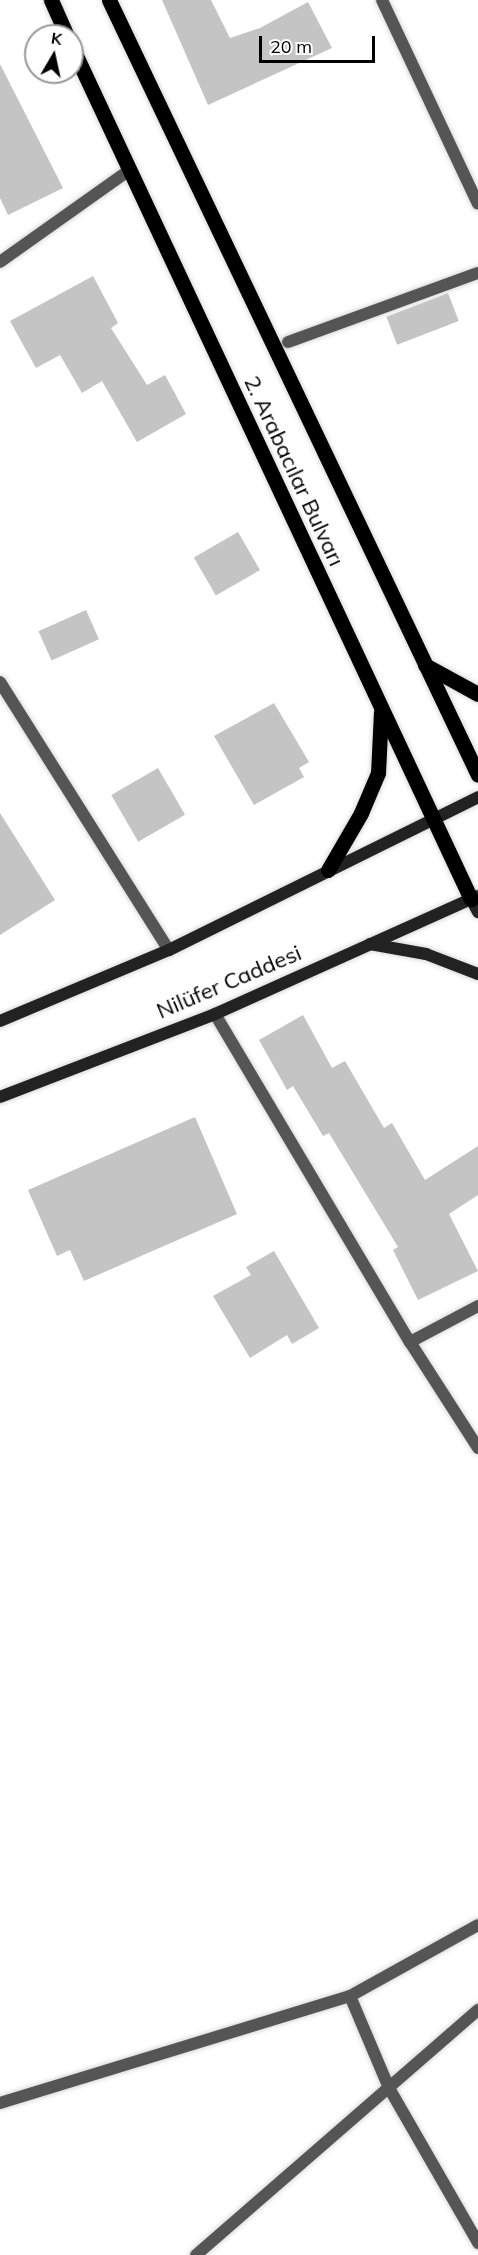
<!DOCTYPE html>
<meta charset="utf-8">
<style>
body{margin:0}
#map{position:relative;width:478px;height:2255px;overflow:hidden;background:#fff;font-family:Mulish,sans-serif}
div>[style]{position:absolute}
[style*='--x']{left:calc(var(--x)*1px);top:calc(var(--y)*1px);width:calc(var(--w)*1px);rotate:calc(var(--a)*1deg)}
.building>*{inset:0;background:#c4c4c4;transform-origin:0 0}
.roads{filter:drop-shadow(0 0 2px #dbdbdb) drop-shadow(0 0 2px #dbdbdb)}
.street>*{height:12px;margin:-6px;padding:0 6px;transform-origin:6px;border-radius:6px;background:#555}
.secondary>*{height:12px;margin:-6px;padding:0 6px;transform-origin:6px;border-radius:6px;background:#222}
.primary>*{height:15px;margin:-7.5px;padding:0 7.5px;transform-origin:7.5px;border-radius:7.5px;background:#000}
span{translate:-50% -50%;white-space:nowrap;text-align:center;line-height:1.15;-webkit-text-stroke:6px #fff;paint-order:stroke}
.street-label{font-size:22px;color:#000}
.north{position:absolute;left:24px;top:24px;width:60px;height:60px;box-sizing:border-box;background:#fff;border:2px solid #999;border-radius:50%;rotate:9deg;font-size:16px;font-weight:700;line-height:24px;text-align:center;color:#000}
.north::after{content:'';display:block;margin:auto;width:21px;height:27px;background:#000;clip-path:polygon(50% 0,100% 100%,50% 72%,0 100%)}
.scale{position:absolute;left:259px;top:36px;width:116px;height:27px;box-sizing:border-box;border:3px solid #000;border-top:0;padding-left:8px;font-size:18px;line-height:21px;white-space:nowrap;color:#000;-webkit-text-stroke:4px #fff;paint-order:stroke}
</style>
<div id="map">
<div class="building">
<div style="clip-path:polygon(162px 0,211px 0,230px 38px,260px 28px,308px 2px,332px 48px,208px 105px)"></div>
<div style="clip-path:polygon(0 64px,63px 188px,8px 215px,0 198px)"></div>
<div style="clip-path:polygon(93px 276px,118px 323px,111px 328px,147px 385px,165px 375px,186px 414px,137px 442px,102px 381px,82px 393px,60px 355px,36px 368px,10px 321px)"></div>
<div style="left:448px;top:293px;width:30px;height:66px;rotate:69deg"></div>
<div style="left:238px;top:532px;width:44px;height:51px;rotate:60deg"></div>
<div style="left:86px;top:610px;width:32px;height:52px;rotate:66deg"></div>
<div style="clip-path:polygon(274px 703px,309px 762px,299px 768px,304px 777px,254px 805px,214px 736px)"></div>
<div style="left:158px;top:768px;width:54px;height:54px;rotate:60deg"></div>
<div style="clip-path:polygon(0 813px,55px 900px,0 935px)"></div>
<div style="clip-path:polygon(303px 1015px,332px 1068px,345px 1061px,384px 1128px,392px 1123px,425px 1180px,478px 1146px,478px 1195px,449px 1214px,478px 1271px,418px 1300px,393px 1250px,398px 1247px,329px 1133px,323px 1136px,293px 1086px,287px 1090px,259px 1040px)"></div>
<div style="clip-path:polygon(195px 1117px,237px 1214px,84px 1281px,70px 1250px,57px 1256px,28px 1190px)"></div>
<div style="clip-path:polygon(274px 1251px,319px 1328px,292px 1344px,287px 1335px,250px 1358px,213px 1296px,251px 1275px,246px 1267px)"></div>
</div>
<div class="roads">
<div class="street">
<div style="--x:382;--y:0;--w:225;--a:64.8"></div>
<div style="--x:0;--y:262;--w:157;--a:-35.4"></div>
<div style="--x:288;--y:342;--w:202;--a:-20"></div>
<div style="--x:0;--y:682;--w:317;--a:57.8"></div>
<div style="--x:215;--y:1014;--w:382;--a:59.3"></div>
<div style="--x:410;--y:1342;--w:126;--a:57.3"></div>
<div style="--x:410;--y:1342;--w:77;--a:-27.9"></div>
<div style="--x:350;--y:1996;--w:100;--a:67"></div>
<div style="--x:389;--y:2088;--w:179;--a:60.1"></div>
<div style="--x:0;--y:2103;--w:366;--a:-17"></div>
<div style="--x:350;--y:1996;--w:146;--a:-29"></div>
<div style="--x:196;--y:2255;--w:374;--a:-41"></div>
</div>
<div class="secondary">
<div style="--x:471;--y:899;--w:15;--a:62"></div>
<div style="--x:370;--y:944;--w:57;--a:10.1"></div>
<div style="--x:426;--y:954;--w:56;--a:21"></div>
<div style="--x:0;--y:1021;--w:183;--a:-22.8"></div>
<div style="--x:169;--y:950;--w:345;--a:-26.3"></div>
<div style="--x:0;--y:1097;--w:230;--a:-21.1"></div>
<div style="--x:215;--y:1014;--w:288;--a:-24.2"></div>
</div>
<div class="primary">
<div style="--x:51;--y:0;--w:39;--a:66"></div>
<div style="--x:109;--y:0;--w:858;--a:64.54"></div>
<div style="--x:72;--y:47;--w:941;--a:64.91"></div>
<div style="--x:425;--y:665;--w:60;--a:28.7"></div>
<div style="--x:328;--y:870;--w:66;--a:-59.9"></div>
<div style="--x:361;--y:813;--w:43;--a:-67"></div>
<div style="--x:378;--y:773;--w:61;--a:-87.2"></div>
</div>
</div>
<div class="street-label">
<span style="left:294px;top:471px;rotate:65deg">2. Arabacılar Bulvarı</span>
<span style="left:229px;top:982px;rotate:-23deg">Nilüfer Caddesi</span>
</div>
<div class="north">K</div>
<div class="scale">20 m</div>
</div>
